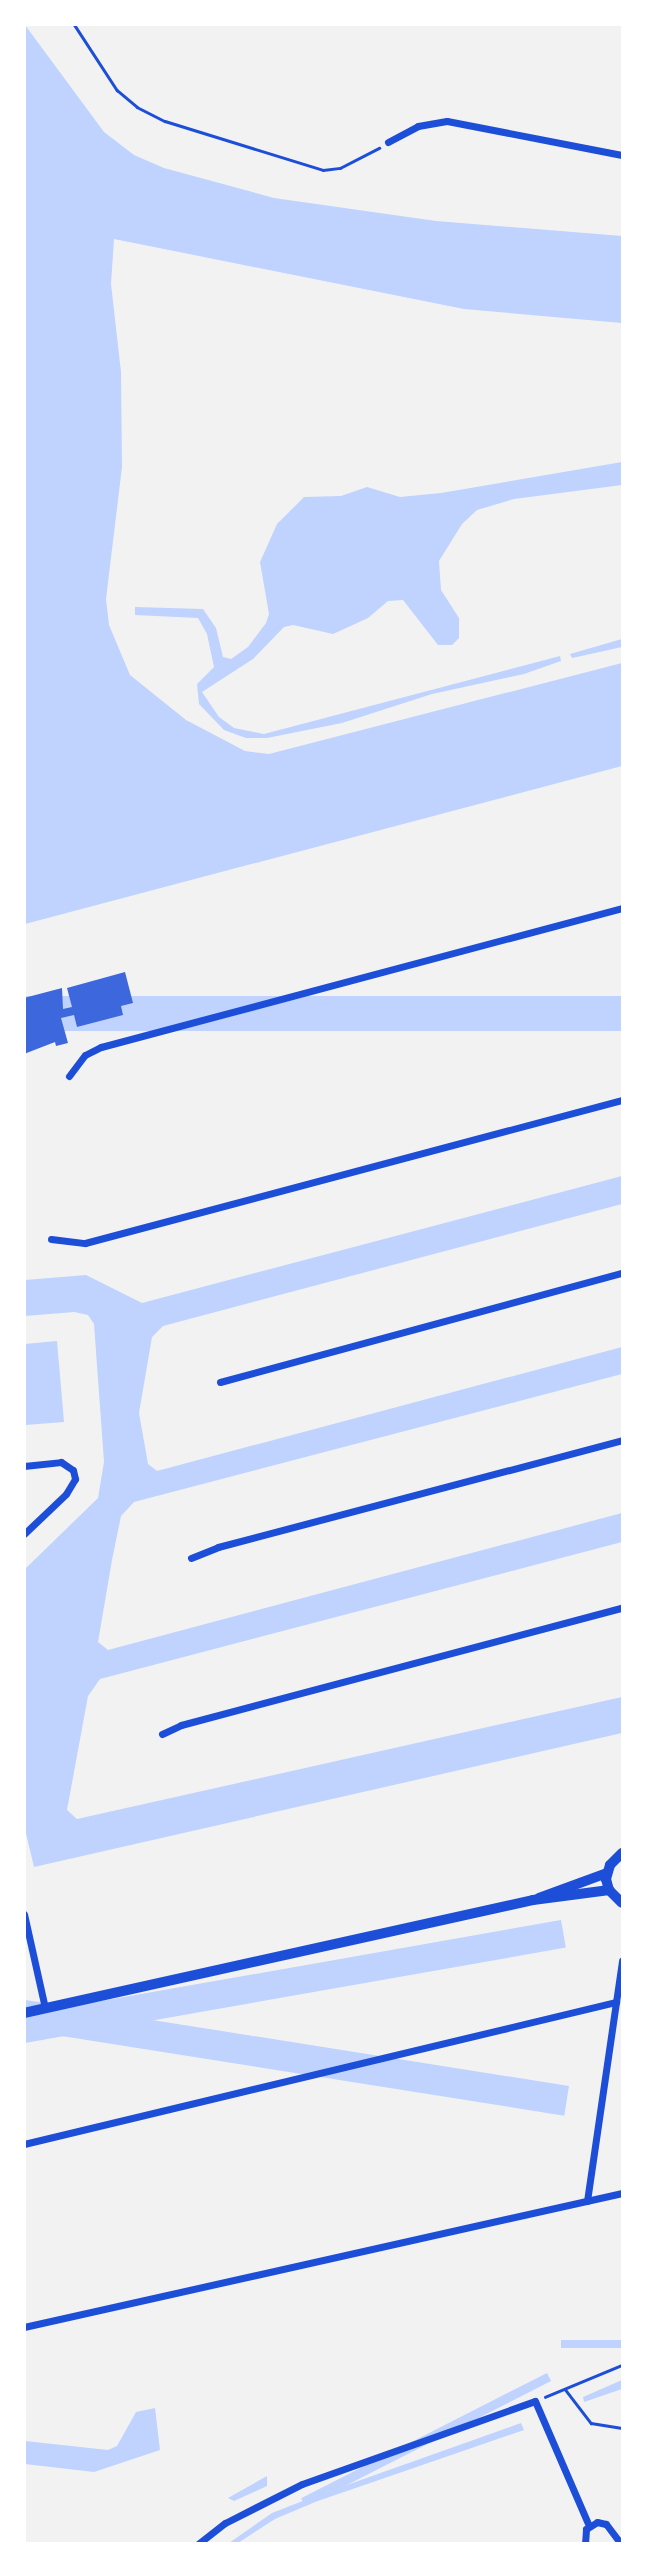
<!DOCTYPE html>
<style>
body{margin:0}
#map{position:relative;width:647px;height:2568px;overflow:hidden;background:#f2f2f2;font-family:"Open Sans",sans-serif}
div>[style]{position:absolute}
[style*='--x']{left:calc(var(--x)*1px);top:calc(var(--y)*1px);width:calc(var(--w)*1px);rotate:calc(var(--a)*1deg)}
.water>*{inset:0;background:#bfd3fe;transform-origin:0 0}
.building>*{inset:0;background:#3d67dc}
.path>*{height:2.5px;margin:-1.25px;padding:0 1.25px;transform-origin:1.25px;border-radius:1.25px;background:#1d4ed8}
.minor>*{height:7px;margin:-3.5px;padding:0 3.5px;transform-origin:3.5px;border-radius:3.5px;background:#1d4ed8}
.tertiary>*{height:10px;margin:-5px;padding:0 5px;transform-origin:5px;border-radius:5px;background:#1d4ed8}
span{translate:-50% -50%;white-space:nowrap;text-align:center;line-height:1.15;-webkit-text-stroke:5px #fff;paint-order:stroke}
.frame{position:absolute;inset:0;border:26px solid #fff;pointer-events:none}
</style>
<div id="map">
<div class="water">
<div style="clip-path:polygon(25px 25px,104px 132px,134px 155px,164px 168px,274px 198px,436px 221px,622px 236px,622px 323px,464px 309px,114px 239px,111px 284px,121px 372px,122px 467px,106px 599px,109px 625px,130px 675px,186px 720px,245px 751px,269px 754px,622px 663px,622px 766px,25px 924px)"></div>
<div style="clip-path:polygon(622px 462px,622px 485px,514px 499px,477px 510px,462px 524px,439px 561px,441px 590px,459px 618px,459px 638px,452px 645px,438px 645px,403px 600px,388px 601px,368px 618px,333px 634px,293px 625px,284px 627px,253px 659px,202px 692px,219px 717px,234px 728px,264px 734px,560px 656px,561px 661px,524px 674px,432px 694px,342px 723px,267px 738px,246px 738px,224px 730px,199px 704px,197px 684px,214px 667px,207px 634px,198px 618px,135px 615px,135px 607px,203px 609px,216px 628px,223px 657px,231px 659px,248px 647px,266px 623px,269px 614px,260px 562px,277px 524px,304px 497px,341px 496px,367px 487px,400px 497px,441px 493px)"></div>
<div style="clip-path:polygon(622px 639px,622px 647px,572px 658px,570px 654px)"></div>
<div style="left:622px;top:996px;width:35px;height:618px;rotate:90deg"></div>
<div style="clip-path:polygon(622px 1176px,622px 1204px,163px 1326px,152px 1337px,139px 1413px,148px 1464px,157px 1471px,622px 1347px,622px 1374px,134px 1502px,121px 1516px,112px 1560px,98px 1642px,108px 1650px,622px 1513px,622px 1542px,100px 1679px,88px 1696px,67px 1810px,77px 1819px,622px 1697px,622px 1733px,34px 1867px,24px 1825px,25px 1569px,98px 1498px,104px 1462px,94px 1324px,88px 1315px,74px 1312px,25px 1316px,25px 1280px,86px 1275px,142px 1303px)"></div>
<div style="clip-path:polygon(57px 1341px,64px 1422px,25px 1425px,25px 1344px)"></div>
<div style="left:561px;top:1920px;width:28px;height:552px;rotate:80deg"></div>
<div style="left:569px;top:2086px;width:30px;height:560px;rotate:99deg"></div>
<div style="left:622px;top:2340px;width:8px;height:61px;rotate:90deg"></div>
<div style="left:547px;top:2373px;width:9px;height:276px;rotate:63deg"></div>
<div style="clip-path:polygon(622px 2380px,622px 2389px,584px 2402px,583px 2397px)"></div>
<div style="clip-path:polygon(155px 2408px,160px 2450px,94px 2472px,25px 2464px,25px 2441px,108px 2450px,117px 2446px,136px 2412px)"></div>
<div style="clip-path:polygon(521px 2423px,524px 2430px,315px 2502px,275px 2519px,238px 2543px,229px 2543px,272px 2513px,313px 2497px)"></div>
<div style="clip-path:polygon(267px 2476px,267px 2486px,234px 2501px,228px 2498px)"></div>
</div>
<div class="building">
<div style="clip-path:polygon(125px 972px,133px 1003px,121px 1006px,123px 1015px,77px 1027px,74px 1015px,61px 1018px,68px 1043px,56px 1046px,55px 1042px,24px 1054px,24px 998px,62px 988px,63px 1009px,72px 1007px,67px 988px)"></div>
</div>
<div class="path">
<div style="--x:74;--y:24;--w:79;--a:56.9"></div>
<div style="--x:117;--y:90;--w:26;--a:40"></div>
<div style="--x:137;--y:107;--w:31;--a:27"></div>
<div style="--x:165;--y:121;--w:165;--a:17.2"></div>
<div style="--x:323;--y:170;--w:17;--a:-7"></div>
<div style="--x:340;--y:168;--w:44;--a:-27.1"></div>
<div style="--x:565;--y:2389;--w:43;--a:52.6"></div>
<div style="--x:591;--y:2423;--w:31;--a:9"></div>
<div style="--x:545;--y:2397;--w:83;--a:-22.6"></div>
</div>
<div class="minor">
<div style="--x:388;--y:142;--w:34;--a:-28"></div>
<div style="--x:418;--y:126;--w:29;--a:-10"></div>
<div style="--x:447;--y:121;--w:178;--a:11"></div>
<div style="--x:69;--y:1076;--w:26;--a:-53"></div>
<div style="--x:85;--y:1055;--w:18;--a:-27"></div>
<div style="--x:101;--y:1047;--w:539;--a:-14.94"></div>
<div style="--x:51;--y:1239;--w:34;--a:7"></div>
<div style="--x:85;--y:1243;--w:556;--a:-14.91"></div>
<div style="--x:220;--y:1382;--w:417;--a:-15.2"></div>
<div style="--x:24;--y:1466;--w:37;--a:-6"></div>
<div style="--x:61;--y:1462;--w:14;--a:34"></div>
<div style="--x:73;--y:1470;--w:9;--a:77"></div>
<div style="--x:75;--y:1479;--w:17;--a:121"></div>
<div style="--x:66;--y:1494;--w:58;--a:136.4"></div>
<div style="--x:191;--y:1558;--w:29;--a:-22"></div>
<div style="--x:218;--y:1547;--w:418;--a:-14.8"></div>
<div style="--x:162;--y:1734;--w:21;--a:-25"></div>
<div style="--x:181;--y:1725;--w:456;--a:-14.9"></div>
<div style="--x:24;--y:1914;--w:96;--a:77.4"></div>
<div style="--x:24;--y:2144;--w:609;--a:-13.49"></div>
<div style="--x:587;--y:2201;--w:243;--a:-81.7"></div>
<div style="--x:24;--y:2327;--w:613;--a:-12.63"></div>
<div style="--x:198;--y:2544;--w:34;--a:-38"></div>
<div style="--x:225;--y:2523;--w:86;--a:-26.9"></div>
<div style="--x:302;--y:2484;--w:247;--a:-19.6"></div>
<div style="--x:535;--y:2401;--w:136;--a:66.6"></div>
<div style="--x:585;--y:2544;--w:15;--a:-86"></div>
<div style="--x:586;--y:2529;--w:13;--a:-32"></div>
<div style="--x:597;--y:2522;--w:9;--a:13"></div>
<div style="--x:606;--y:2524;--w:25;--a:53"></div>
</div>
<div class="tertiary">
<div style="--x:622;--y:1853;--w:17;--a:135"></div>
<div style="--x:610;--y:1865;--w:15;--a:106"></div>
<div style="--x:606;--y:1879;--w:11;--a:75"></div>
<div style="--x:609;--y:1890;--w:18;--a:45"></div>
<div style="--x:539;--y:1898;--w:72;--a:-20.2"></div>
<div style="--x:24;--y:2013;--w:521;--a:-12.52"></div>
<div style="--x:533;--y:1900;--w:77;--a:-7.5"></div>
</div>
<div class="frame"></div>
</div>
